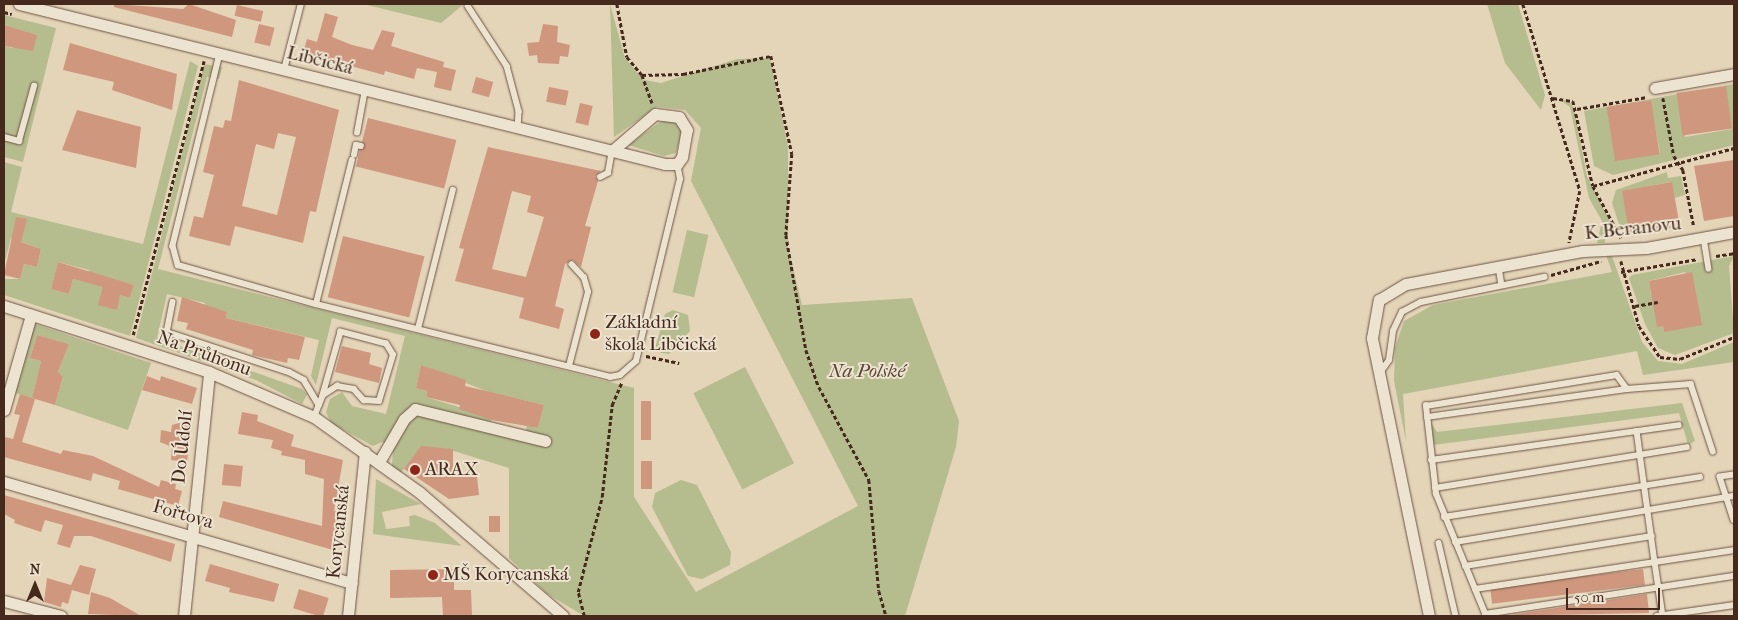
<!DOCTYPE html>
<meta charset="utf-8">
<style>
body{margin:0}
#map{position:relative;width:1738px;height:620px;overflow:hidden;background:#e4d4b8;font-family:"IM FELL French Canon",serif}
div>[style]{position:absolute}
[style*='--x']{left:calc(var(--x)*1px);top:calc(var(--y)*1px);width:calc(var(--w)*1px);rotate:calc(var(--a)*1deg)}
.green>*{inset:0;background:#b5bc8e;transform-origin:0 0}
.building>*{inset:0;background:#cf977e;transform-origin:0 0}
.path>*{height:2.5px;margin-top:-1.25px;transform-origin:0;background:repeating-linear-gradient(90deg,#45291d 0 4px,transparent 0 6.5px)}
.roads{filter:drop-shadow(0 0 1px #6d5444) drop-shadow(0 0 1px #6d5444)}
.lane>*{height:5.5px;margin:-2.75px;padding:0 2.75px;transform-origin:2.75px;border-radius:2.75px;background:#ede3d1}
.street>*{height:11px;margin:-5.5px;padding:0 5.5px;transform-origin:5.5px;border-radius:5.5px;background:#ede3d1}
.dots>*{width:14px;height:14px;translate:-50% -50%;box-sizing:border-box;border:2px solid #ede3d1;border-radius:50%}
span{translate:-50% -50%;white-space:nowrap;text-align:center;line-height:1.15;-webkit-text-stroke:4px #ede3d1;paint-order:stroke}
.street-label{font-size:19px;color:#45291d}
.poi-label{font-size:19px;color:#45291d}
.left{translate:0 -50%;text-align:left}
.park-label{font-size:19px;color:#5b4634;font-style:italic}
.frame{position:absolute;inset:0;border:5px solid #45291d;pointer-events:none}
.north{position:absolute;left:10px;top:560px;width:50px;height:50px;-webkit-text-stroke:4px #ede3d1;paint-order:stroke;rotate:0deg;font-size:14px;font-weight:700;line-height:20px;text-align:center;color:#45291d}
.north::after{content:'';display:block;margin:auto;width:18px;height:22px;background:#45291d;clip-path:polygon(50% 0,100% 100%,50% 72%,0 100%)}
.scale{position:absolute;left:1566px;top:588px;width:94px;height:22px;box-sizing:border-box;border:2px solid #45291d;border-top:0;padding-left:6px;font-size:15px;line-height:18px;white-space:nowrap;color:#45291d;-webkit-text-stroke:4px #ede3d1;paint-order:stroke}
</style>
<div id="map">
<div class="green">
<div style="clip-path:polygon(363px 4px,464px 4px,441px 23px)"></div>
<div style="clip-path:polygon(evenodd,610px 4px,625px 58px,644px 80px,661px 83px,737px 59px,770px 58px,788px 147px,788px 248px,802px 305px,912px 298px,959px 421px,956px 447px,905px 616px,584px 616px,546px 593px,509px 558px,509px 468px,454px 451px,419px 454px,400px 473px,392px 466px,393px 449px,382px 442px,373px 446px,331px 423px,326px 412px,330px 399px,342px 392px,352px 406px,386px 414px,405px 336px,332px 318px,316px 385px,311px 376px,319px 340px,226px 318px,227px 312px,205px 307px,205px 303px,167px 294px,157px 338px,302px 389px,307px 394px,302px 404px,256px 380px,136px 338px,204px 64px,222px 67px,219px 79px,207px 77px,158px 269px,634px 388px,634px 497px,696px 592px,858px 506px,691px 181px,701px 128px,685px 110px,657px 107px,614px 137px,610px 4px,421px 365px,513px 402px,515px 398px,544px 405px,538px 428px,527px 425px,526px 431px,491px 422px,492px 417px,426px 397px,427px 391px,416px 388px,421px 365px)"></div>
<div style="clip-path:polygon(1487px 4px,1518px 4px,1545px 95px,1541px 110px,1505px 63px)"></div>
<div style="clip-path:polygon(4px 15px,56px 28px,23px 162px,4px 157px,4px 46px,12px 48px,37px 35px,4px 25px)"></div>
<div style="clip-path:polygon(evenodd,190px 61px,198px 66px,130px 336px,4px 295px,4px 279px,20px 279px,24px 264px,37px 267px,41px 249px,11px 238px,4px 265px,4px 162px,22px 167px,11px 212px,143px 244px,190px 61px,58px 262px,89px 270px,85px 282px,73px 279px,69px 294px,51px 289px,58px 262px,190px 61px,105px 278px,134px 285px,130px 298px,120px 295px,116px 310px,105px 278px)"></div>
<div style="clip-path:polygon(evenodd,1734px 84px,1734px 145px,1613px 175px,1594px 166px,1584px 111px,1734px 84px,1725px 86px,1732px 129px,1685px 137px,1677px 95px,1725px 86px,1734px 84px,1650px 100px,1660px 153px,1616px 161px,1607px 108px,1650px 100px)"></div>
<div style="clip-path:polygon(1560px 100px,1568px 100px,1574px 108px,1587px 176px,1609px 219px,1614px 237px,1605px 237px,1605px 243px,1597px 243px,1602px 221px,1589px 198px,1570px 107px)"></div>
<div style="clip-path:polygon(663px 120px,674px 122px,682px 131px,676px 153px,664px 156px,628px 145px)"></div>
<div style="clip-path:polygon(1667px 172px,1668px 178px,1681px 176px,1685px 195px,1674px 198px,1671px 182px,1622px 191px,1630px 235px,1623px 236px,1612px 203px,1616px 190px)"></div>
<div style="left:687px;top:230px;width:22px;height:64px;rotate:13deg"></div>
<div style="clip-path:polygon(1606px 255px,1612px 256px,1642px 342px,1658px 361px,1682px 364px,1734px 342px,1734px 362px,1643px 375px,1637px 351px,1403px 394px,1406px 441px,1394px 381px,1395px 348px,1404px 321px,1433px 305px,1612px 272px)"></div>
<div style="clip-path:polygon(evenodd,1734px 256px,1729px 266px,1734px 333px,1675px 355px,1658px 348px,1645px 324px,1629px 278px,1632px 275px,1734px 256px,1685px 272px,1686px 274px,1664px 332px,1657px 294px,1651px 295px,1649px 281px,1685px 272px)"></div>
<div style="clip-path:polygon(673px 310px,688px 315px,690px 331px,669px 354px,661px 353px,655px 348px,665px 314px)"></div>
<div style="clip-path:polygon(32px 323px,151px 363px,128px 430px,55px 405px,63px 378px,58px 372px,69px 344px,37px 335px,30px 358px,41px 361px,32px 398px,12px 392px)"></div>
<div style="left:745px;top:367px;width:108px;height:58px;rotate:63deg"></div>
<div style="clip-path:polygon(1682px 403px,1695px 441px,1688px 445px,1679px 413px,1433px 445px,1430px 421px,1437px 432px)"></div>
<div style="clip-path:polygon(376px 479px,421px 504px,382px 512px,386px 529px,410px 526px,409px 516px,415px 515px,435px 523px,462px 546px,373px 534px)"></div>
<div style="clip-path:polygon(681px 480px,697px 485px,731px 552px,730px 565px,702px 579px,688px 576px,652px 507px,655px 493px)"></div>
</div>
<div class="building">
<div style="clip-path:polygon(114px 4px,183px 9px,189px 4px,236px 20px,232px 37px,114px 7px)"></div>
<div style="left:237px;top:5px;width:27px;height:11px;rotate:13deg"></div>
<div style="clip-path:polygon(325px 13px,338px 17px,332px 37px,352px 45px,373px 50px,382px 30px,395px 33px,391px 46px,444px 62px,443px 67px,456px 70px,451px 91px,434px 87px,437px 72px,417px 68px,414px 79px,385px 71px,384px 75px,303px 53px,307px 39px,317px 42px)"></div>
<div style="left:259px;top:24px;width:16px;height:19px;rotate:14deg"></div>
<div style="clip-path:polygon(543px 24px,558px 26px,557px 42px,570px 45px,568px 57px,560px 56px,559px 64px,538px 63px,537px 55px,529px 56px,527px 43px,539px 42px)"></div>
<div style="clip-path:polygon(4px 25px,37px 35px,33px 51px,4px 46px)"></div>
<div style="clip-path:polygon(70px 43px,177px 74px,172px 110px,112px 90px,114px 82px,63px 70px)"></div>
<div style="left:476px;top:77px;width:18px;height:16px;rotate:16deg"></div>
<div style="clip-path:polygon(evenodd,239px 80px,339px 110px,316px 212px,310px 211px,303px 243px,235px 226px,230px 246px,189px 236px,194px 216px,203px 218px,214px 175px,203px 172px,214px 126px,223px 128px,225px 120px,231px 121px,239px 80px,278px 133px,296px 137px,277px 215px,242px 206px,256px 144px,274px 149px,278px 133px)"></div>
<div style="left:1726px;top:86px;width:43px;height:50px;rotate:82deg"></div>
<div style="left:549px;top:87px;width:20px;height:15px;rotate:11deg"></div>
<div style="left:1651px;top:100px;width:55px;height:45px;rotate:81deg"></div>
<div style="left:580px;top:103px;width:13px;height:20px;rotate:13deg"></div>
<div style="clip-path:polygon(77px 110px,141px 127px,136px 168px,62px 150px)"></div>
<div style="left:368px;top:118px;width:91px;height:50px;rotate:14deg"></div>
<div style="clip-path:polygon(evenodd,488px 147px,601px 171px,595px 176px,598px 181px,585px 226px,591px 227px,581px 267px,573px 260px,565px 264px,555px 306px,564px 309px,559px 329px,519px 318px,524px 298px,455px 281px,464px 249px,459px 248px,488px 147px,512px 191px,531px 196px,527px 212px,544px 217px,526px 277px,492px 269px,512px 191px)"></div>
<div style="clip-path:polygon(1734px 160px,1734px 216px,1704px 221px,1694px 166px)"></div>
<div style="left:1672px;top:182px;width:45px;height:51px;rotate:80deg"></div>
<div style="clip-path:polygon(16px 217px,27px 219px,21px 242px,41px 249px,37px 267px,24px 264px,20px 279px,4px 275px)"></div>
<div style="left:343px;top:236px;width:84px;height:63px;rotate:14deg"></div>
<div style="clip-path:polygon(58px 262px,134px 285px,130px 298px,120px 295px,117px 310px,98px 305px,103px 287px,73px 279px,69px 294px,51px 289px)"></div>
<div style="clip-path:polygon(1692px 272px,1702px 325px,1664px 332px,1663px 326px,1657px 327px,1649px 281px)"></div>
<div style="clip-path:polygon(182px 297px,227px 312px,226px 318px,305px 337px,299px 360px,288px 358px,287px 363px,252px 355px,253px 350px,186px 329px,188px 323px,177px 321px)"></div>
<div style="clip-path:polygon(37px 335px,69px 344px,58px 372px,63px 377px,55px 405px,32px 398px,41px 361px,30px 358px)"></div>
<div style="clip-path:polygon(342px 346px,371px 353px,369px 364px,382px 368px,379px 383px,335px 372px)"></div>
<div style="clip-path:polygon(421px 365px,466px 380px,465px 386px,544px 405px,538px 428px,492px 420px,459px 409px,460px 405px,426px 397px,427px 391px,416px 388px)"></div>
<div style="clip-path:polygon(147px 376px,160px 381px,161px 376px,197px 388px,192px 404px,142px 390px)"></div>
<div style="clip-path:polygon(20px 394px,35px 399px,22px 442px,61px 454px,63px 450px,93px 456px,159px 487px,161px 480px,176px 484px,175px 489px,182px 491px,178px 506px,118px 489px,120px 481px,93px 473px,91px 481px,4px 457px,5px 437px,13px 439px,20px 415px,14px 414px)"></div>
<div style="left:641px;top:401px;width:10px;height:39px"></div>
<div style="clip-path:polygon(242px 412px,258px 415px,257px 421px,294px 435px,291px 446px,343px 460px,334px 511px,339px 512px,333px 550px,219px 517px,223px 501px,322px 526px,324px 479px,305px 474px,305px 460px,281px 455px,282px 451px,271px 448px,273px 440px,238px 434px)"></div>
<div style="clip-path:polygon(179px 423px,191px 427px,187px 462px,171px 460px,172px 447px,160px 442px,161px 430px,171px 432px,172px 425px)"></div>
<div style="clip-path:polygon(421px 446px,453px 449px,453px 477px,477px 477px,479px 495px,449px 499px,404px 469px)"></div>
<div style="left:641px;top:461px;width:11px;height:28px"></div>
<div style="left:224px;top:464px;width:19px;height:21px;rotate:6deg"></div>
<div style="clip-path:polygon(4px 495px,175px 544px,171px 562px,91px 536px,74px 536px,70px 548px,57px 544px,63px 525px,45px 520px,41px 532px,14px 523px,15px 520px,4px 514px)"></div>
<div style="left:489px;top:516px;width:11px;height:16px"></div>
<div style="clip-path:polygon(210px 564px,279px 584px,274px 602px,229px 592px,230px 588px,205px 581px)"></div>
<div style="clip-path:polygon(80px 565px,96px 569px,89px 595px,72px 590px,68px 604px,62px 602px,61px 607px,44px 602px,47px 578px,71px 585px)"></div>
<div style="clip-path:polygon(454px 569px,454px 590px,471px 590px,472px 616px,443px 616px,442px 597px,390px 598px,390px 570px)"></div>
<div style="left:1643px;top:569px;width:16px;height:154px;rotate:83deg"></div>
<div style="left:299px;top:589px;width:31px;height:20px;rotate:17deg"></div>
<div style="clip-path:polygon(91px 592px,110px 598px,141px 616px,88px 614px)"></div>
<div style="clip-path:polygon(1647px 594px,1649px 613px,1505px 616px)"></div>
</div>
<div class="path">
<div style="--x:617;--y:4;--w:54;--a:79.3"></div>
<div style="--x:627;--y:57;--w:23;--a:50"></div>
<div style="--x:642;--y:75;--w:30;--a:70"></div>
<div style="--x:1523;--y:4;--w:195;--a:73"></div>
<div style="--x:1580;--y:191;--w:53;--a:101.9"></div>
<div style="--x:4;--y:12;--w:8;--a:14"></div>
<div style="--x:642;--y:75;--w:41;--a:-1.4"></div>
<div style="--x:683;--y:74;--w:90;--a:-11.6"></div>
<div style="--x:771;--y:56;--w:100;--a:77.9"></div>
<div style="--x:792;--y:154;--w:81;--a:94.2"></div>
<div style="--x:786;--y:235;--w:117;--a:80.1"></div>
<div style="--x:806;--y:350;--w:39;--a:71"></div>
<div style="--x:819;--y:387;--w:106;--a:61.7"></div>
<div style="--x:869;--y:480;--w:111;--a:84.9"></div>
<div style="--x:879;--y:591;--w:26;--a:74"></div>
<div style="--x:1553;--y:98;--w:20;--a:9"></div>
<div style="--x:1573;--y:101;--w:87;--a:76.8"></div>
<div style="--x:1593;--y:186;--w:59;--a:61.7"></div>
<div style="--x:1663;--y:98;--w:59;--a:79.3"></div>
<div style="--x:1674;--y:156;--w:17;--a:57"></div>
<div style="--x:1683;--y:170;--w:58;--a:79.1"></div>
<div style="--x:1577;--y:109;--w:71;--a:-9.7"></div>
<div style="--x:1593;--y:186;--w:146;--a:-15.1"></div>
<div style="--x:1716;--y:256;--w:18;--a:-9"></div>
<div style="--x:1621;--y:261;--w:67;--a:74.5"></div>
<div style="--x:1639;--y:326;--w:37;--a:56"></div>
<div style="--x:1660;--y:357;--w:20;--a:6"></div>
<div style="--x:1680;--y:359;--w:58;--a:-22.2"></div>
<div style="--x:1621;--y:272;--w:78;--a:-9.6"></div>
<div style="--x:1551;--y:275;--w:52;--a:-15.6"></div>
<div style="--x:1635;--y:306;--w:23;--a:-10"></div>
<div style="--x:133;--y:335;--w:283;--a:-75.5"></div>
<div style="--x:646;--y:356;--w:34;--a:12"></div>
<div style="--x:584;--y:616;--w:25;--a:-104"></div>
<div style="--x:578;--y:592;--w:98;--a:-75.8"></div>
<div style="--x:602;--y:497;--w:93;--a:-83.8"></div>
<div style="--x:612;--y:405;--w:25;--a:-67"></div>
</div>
<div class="roads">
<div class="lane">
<div style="--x:468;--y:6;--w:72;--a:57"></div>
<div style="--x:507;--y:66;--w:47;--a:75.1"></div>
<div style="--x:519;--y:111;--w:17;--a:93"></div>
<div style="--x:220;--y:54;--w:198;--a:103.8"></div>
<div style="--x:173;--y:246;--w:20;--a:75"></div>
<div style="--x:178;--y:265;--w:143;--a:15.8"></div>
<div style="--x:316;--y:304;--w:303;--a:13.9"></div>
<div style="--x:610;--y:377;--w:10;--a:-11"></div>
<div style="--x:620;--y:375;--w:21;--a:-41"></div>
<div style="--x:636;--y:361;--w:187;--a:-76.4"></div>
<div style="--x:680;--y:179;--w:15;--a:-101"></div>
<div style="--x:284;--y:70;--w:68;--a:-75.6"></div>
<div style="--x:357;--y:133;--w:44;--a:-79.5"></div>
<div style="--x:4;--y:137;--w:16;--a:15"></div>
<div style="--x:19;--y:141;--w:57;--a:-74.7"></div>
<div style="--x:354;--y:155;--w:10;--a:-79"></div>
<div style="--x:356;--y:145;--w:5;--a:11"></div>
<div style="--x:600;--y:177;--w:9;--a:-27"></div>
<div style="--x:608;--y:173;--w:22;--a:-80"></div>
<div style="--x:1704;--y:238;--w:31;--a:81"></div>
<div style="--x:1499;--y:267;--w:18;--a:81"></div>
<div style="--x:173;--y:302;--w:31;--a:101"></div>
<div style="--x:167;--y:332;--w:128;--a:18.2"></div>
<div style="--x:289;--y:372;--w:17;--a:28"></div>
<div style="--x:304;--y:380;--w:29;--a:59"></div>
<div style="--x:316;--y:304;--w:148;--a:-76"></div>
<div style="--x:418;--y:329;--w:143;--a:-75.9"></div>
<div style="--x:569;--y:366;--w:76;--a:-75.6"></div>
<div style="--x:588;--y:292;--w:15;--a:-106"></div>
<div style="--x:584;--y:278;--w:18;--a:-133"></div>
<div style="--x:1379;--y:374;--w:17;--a:-54"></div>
<div style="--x:1389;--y:360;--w:29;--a:-82"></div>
<div style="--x:1393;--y:331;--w:21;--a:-65"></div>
<div style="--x:1402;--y:312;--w:21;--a:-28"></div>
<div style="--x:1421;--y:302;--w:126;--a:-11.5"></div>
<div style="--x:314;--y:417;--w:24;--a:-68"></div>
<div style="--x:323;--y:395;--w:17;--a:-33"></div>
<div style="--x:337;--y:386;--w:17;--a:10"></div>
<div style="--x:354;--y:389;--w:15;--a:48"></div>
<div style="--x:364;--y:400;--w:15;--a:4"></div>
<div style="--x:379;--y:401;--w:48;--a:-73.1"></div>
<div style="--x:393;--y:355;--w:13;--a:-122"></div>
<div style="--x:386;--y:344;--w:47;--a:-165.1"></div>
<div style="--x:341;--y:332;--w:66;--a:105.9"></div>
<div style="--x:1427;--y:417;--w:202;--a:-8"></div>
<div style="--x:1637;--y:431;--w:132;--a:82.2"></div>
<div style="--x:1655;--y:562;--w:80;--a:-8.6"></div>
<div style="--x:1431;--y:460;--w:250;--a:-8"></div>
<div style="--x:1734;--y:475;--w:14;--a:172"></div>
<div style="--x:1720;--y:477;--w:45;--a:72"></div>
<div style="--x:1435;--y:488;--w:255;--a:-9.2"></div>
<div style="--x:1444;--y:517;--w:259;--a:-8.9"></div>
<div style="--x:1455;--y:542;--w:283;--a:-9.4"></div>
<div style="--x:1439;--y:543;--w:75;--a:76.9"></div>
<div style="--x:1465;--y:566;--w:189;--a:-9.1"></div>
<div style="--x:1475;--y:589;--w:182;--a:-8.5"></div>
<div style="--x:1655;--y:562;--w:55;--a:81.6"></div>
<div style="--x:1485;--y:614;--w:252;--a:-8.7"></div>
<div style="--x:1486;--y:616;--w:132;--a:-112.3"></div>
<div style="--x:1436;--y:494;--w:89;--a:-96.5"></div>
<div style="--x:1426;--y:406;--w:193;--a:-9.2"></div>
<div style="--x:1617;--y:375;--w:17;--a:54"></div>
<div style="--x:1627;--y:389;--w:64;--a:-4.5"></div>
<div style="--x:1691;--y:384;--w:71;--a:71.8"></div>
<div style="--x:1657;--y:616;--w:78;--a:-8.1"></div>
</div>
<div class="street">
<div style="--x:19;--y:4;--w:666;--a:13.91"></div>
<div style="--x:665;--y:164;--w:12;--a:0"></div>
<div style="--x:677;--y:164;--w:9;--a:-54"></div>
<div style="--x:682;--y:157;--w:27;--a:-80"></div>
<div style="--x:687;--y:130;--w:15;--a:-122"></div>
<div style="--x:679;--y:117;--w:24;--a:-173"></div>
<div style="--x:655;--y:114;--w:57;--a:139.3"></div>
<div style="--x:1655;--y:88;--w:80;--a:-10"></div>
<div style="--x:4;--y:306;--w:215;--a:17.8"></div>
<div style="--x:209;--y:372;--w:114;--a:23.2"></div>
<div style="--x:314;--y:417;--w:129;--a:35.5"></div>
<div style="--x:419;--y:492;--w:190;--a:40.7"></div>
<div style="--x:4;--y:410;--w:99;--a:-74.1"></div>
<div style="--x:379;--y:462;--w:50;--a:-59.8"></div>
<div style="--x:404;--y:419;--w:15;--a:-42"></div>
<div style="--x:415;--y:409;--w:134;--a:13.8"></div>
<div style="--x:4;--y:482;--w:362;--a:16.2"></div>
<div style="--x:4;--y:601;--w:59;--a:14.7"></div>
<div style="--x:184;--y:616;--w:245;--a:-84.1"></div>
<div style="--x:348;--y:616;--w:165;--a:-84.1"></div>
<div style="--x:1429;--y:616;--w:284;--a:-101.6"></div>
<div style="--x:1372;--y:338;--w:39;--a:-80"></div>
<div style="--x:1379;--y:300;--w:31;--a:-31"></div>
<div style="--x:1406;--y:284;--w:180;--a:-10.6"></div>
<div style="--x:1583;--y:251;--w:63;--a:-2.7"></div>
<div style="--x:1646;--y:248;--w:89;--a:-10.3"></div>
</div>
</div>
<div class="dots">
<div style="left:595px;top:334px;background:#8f2418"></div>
<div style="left:415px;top:470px;background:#8f2418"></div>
<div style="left:433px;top:575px;background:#8f2418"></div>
</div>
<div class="street-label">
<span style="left:320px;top:61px;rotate:14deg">Libčická</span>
<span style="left:1633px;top:229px;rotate:-6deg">K Beranovu</span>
<span style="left:204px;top:354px;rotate:20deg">Na Průhonu</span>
<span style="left:183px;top:447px;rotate:-84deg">Do Údolí</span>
<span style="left:183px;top:515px;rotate:16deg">Fořtova</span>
<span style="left:339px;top:532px;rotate:-84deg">Korycanská</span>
</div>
<div class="poi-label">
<span class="left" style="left:605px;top:334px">Základní<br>škola Libčická</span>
<span class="left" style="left:425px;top:470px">ARAX</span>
<span class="left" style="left:443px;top:575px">MŠ Korycanská</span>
</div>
<div class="park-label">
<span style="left:867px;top:372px">Na Polské</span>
</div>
<div class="frame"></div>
<div class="north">N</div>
<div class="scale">50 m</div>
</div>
